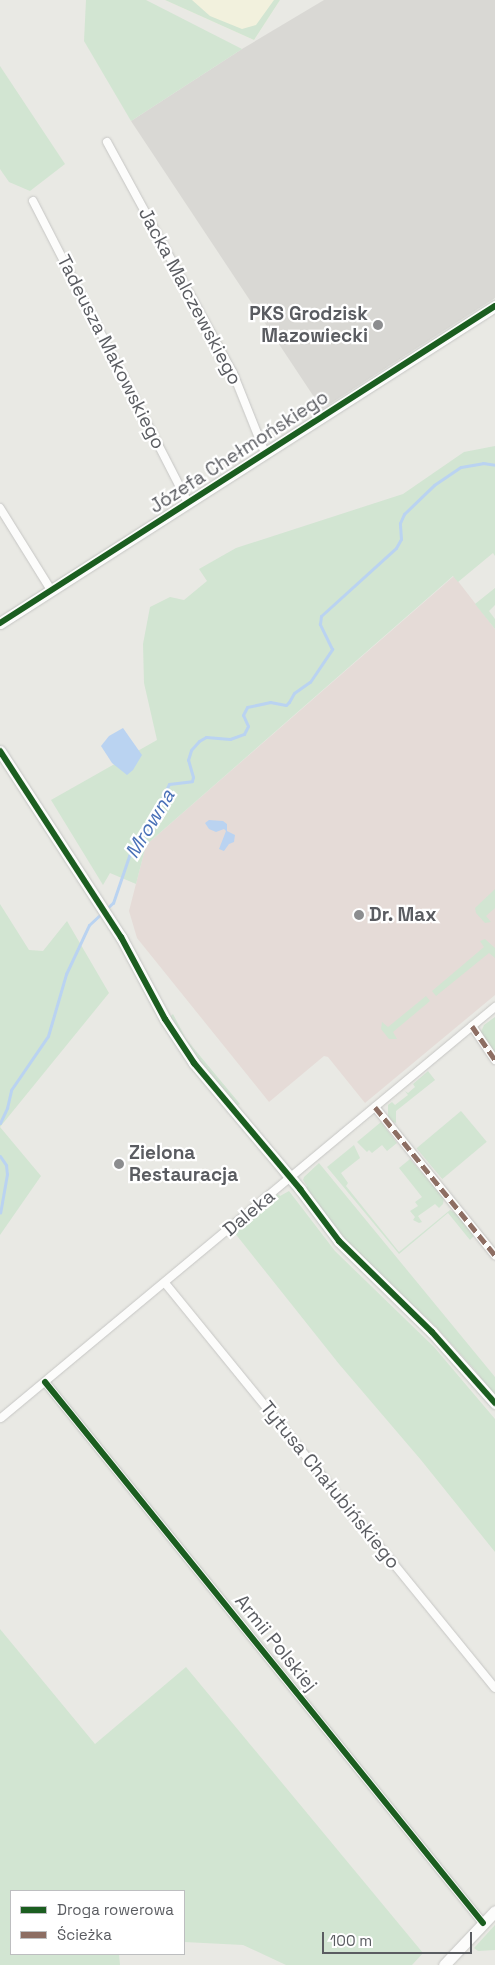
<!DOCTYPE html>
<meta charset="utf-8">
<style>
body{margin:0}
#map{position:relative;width:495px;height:1965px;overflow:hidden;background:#e9e9e4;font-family:"Space Grotesk",sans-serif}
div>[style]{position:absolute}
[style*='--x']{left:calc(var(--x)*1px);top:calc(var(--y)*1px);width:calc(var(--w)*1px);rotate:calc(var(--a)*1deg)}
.commercial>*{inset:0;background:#f2f1dd}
.industrial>*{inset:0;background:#d9d8d4}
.medical>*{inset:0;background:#e5dbd7}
.green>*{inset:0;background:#d2e5d2;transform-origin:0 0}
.water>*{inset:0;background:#bad3f1}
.stream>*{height:3px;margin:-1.5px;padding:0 1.5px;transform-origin:1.5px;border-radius:1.5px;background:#bad3f1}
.roads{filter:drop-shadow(0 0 1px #c6c6c4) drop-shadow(0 0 1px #c6c6c4)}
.street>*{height:8px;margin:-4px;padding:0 4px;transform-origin:4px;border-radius:4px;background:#fcfcfb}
.secondary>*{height:11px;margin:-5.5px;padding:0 5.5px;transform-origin:5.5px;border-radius:5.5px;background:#fcfcfb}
.quiet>*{height:5px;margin-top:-2.5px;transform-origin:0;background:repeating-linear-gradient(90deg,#8d6e63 0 10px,transparent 0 15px)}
.cycleway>*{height:6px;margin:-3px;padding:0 3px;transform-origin:3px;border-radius:3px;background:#1b5e20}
.dots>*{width:14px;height:14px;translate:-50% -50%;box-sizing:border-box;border:2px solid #fff;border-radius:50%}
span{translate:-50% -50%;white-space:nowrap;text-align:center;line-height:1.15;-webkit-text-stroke:4.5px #fff;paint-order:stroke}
.street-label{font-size:19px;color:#5a5c61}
.poi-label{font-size:19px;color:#5a5c61;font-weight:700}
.right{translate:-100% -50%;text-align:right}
.left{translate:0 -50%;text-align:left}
.water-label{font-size:20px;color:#4b72b8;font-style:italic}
.legend{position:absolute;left:10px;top:1890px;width:175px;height:65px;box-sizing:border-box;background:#fff;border:1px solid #bdbec0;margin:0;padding:6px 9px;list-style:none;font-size:15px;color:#5a5c61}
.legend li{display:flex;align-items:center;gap:10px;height:25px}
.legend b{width:25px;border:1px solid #bdbec0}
.scale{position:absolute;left:322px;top:1932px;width:150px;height:22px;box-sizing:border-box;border:2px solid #5a5c61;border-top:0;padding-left:6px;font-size:15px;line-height:18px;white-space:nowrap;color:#5a5c61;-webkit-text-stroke:4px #fff;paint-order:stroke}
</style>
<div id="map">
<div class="commercial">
<div style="clip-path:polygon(165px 0,280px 0,254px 40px)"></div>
</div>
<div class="industrial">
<div style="clip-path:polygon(324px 0,495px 0,495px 298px,322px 409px,131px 121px,242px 49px)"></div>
</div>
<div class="medical">
<div style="clip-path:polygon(454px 576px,495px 629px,495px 995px,365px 1103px,328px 1057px,324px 1056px,269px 1102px,137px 938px,129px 911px,146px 845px)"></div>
</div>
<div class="green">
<div style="clip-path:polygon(86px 0,146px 0,242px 49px,131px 121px,84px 41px)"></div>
<div style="clip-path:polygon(165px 0,192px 0,210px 16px,242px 29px,256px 25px,274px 0,280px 0,254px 40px)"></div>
<div style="clip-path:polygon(0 66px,65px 164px,30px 191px,9px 182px,0 169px)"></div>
<div style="clip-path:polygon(495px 446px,495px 556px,493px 553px,458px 582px,453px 576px,146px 845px,136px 884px,110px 873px,103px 885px,51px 800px,157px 740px,144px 683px,143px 644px,150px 607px,170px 597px,184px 600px,207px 581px,199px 569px,236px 548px,403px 494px,464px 452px)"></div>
<div style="clip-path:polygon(495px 588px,495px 605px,489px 611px,495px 619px,495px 629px,475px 604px)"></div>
<div style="clip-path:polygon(495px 889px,495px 908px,486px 916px,491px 922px,485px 923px,476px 913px,475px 908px)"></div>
<div style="clip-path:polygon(0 904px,29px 950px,43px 951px,67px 921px,109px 993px,0 1127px,41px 1176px,0 1235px)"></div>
<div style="clip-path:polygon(485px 939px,495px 948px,495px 958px,489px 953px,436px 996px,432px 991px,484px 947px,480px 941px)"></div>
<div style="clip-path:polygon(426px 996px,430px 1001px,393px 1032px,397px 1039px,389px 1039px,381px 1029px,382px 1022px,388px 1027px)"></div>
<div style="clip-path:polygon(173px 1014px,186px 1039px,240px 1104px,238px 1105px,236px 1105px,196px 1057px,170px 1017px)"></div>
<div style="clip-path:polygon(495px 1017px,495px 1054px,480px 1034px,484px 1025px)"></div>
<div style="clip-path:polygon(428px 1071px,435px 1080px,396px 1111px,396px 1123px,393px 1122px,388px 1116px,388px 1105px,392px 1102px,395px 1105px,408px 1095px,405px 1091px,408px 1093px,415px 1087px,413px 1084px)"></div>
<div style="left:461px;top:1111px;width:40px;height:58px;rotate:50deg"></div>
<div style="clip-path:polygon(381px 1122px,397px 1143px,387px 1151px,382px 1145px,372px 1153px,369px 1150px,367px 1152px,357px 1142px)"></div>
<div style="clip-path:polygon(354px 1145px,360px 1158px,341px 1173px,348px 1183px,346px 1186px,399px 1252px,450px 1210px,458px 1214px,474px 1236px,470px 1240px,448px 1213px,399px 1254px,327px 1167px)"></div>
<div style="clip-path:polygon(410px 1159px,444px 1198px,443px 1204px,439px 1208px,435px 1204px,418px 1216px,422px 1222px,419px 1223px,413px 1220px,415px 1217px,410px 1211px,418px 1206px,415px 1202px,422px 1197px,399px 1168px)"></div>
<div style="clip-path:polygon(319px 1163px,495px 1377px,495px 1396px,475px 1370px,435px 1326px,347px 1243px,305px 1188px,307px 1186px,303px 1180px,304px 1177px)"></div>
<div style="clip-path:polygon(289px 1191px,335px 1251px,434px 1347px,495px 1419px,495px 1552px,421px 1460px,339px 1364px,234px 1232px,278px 1194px,280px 1196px)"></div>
<div style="clip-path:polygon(0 1629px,95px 1744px,186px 1667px,423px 1953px,412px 1965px,286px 1965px,243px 1945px,184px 1942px,184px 1891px,11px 1891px,11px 1954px,119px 1954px,120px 1965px,0 1965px)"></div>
<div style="clip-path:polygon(495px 1925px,495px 1950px,478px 1951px,474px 1948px)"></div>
</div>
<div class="water">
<div style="clip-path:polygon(123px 728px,142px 755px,133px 770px,127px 775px,112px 763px,101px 746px,109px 736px)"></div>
<div style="clip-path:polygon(209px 820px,223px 821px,227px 824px,227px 831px,235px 835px,234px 842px,229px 844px,224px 851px,219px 849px,226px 831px,224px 829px,216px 832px,209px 829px,205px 823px)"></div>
</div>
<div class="stream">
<div style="--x:0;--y:1123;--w:17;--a:-65"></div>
<div style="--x:7;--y:1108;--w:18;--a:-77"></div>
<div style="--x:11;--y:1090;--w:65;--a:-55.6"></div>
<div style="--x:48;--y:1036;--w:65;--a:-73.8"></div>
<div style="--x:66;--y:974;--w:54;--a:-64.9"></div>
<div style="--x:89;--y:925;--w:33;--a:-43"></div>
<div style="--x:113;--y:903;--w:50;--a:-71.2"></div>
<div style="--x:129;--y:856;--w:27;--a:-54"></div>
<div style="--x:145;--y:834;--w:55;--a:-64.4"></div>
<div style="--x:169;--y:784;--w:23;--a:-7"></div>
<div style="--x:192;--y:781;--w:4;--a:-76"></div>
<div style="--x:193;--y:777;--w:18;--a:-106"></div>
<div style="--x:188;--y:760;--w:10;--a:-73"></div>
<div style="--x:191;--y:750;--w:12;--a:-48"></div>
<div style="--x:199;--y:741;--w:8;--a:-30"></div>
<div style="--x:206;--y:737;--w:24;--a:5"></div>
<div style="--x:230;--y:739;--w:15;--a:-20"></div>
<div style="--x:244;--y:734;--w:9;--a:-63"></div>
<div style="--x:248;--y:726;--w:12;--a:-114"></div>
<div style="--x:243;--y:715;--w:9;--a:-63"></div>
<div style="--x:247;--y:707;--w:24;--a:-12"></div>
<div style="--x:270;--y:702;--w:16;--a:11"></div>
<div style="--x:286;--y:705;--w:4;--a:-45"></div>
<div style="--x:289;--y:702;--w:10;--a:-61"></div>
<div style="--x:294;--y:693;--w:19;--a:-35"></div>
<div style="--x:310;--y:682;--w:40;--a:-56"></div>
<div style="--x:332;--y:649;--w:28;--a:-116"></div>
<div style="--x:320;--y:624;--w:8;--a:-83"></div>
<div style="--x:321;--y:616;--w:101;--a:-42.2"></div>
<div style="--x:396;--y:548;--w:10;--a:-61"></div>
<div style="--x:401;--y:539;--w:16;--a:-94"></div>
<div style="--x:400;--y:523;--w:10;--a:-66"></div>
<div style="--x:404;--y:514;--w:42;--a:-44"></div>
<div style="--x:434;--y:485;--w:32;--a:-34"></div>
<div style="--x:461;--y:467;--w:22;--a:-10"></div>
<div style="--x:483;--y:463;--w:12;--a:9"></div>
<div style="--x:0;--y:1156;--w:11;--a:56"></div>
<div style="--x:6;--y:1165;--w:9;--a:84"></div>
<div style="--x:7;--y:1174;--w:39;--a:100"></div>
</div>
<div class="roads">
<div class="street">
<div style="--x:107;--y:142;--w:263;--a:61.4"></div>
<div style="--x:233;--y:373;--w:86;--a:68.2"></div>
<div style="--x:33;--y:201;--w:339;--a:62.8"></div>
<div style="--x:0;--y:508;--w:97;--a:58.1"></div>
<div style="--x:472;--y:1026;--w:41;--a:55.9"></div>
<div style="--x:375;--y:1107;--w:191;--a:51"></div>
<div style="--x:165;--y:1283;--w:522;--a:50.83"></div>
<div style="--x:45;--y:1382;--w:696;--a:51.01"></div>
<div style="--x:1;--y:1418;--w:643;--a:-39.76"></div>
</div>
<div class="secondary">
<div style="--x:0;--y:623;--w:588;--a:-32.64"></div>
<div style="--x:0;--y:751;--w:222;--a:57"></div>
<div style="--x:121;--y:937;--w:93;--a:61.8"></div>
<div style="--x:165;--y:1019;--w:53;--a:56.6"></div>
<div style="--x:194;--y:1063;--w:165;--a:49.9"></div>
<div style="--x:300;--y:1189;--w:65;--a:53.1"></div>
<div style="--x:339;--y:1241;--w:130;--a:44.4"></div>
<div style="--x:432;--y:1332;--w:95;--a:48.4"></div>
<div style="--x:444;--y:1965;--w:74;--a:-46.6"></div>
</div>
</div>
<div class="quiet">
<div style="--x:472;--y:1026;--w:41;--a:55.9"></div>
<div style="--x:375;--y:1107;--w:191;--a:51"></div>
</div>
<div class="cycleway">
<div style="--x:0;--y:623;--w:588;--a:-32.64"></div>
<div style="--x:0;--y:751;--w:222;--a:57"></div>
<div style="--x:121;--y:937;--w:93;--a:61.8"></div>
<div style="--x:165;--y:1019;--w:53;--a:56.6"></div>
<div style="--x:194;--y:1063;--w:165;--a:49.9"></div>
<div style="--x:300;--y:1189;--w:65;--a:53.1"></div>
<div style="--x:339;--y:1241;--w:130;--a:44.4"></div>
<div style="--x:432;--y:1332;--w:95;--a:48.4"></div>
<div style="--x:45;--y:1382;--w:696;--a:51.01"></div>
</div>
<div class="dots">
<div style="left:378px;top:325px;background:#8c8d8f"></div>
<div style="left:359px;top:915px;background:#8c8d8f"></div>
<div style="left:119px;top:1164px;background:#8c8d8f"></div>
</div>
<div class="street-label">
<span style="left:190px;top:296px;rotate:62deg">Jacka Malczewskiego</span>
<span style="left:111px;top:352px;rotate:63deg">Tadeusza Makowskiego</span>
<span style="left:239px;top:452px;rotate:-33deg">Józefa Chełmońskiego</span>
<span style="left:249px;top:1213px;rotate:-40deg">Daleka</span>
<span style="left:330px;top:1485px;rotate:51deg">Tytusa Chałubińskiego</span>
<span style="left:276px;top:1643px;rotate:51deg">Armii Polskiej</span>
</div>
<div class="poi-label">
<span class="right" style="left:368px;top:325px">PKS Grodzisk<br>Mazowiecki</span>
<span class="left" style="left:369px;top:915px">Dr. Max</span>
<span class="left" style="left:129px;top:1164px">Zielona<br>Restauracja</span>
</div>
<div class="water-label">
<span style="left:150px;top:824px;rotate:-59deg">Mrowna</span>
</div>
<ul class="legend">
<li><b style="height:6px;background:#1b5e20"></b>Droga rowerowa</li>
<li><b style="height:6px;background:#8d6e63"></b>Ścieżka</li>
</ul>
<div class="scale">100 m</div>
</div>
